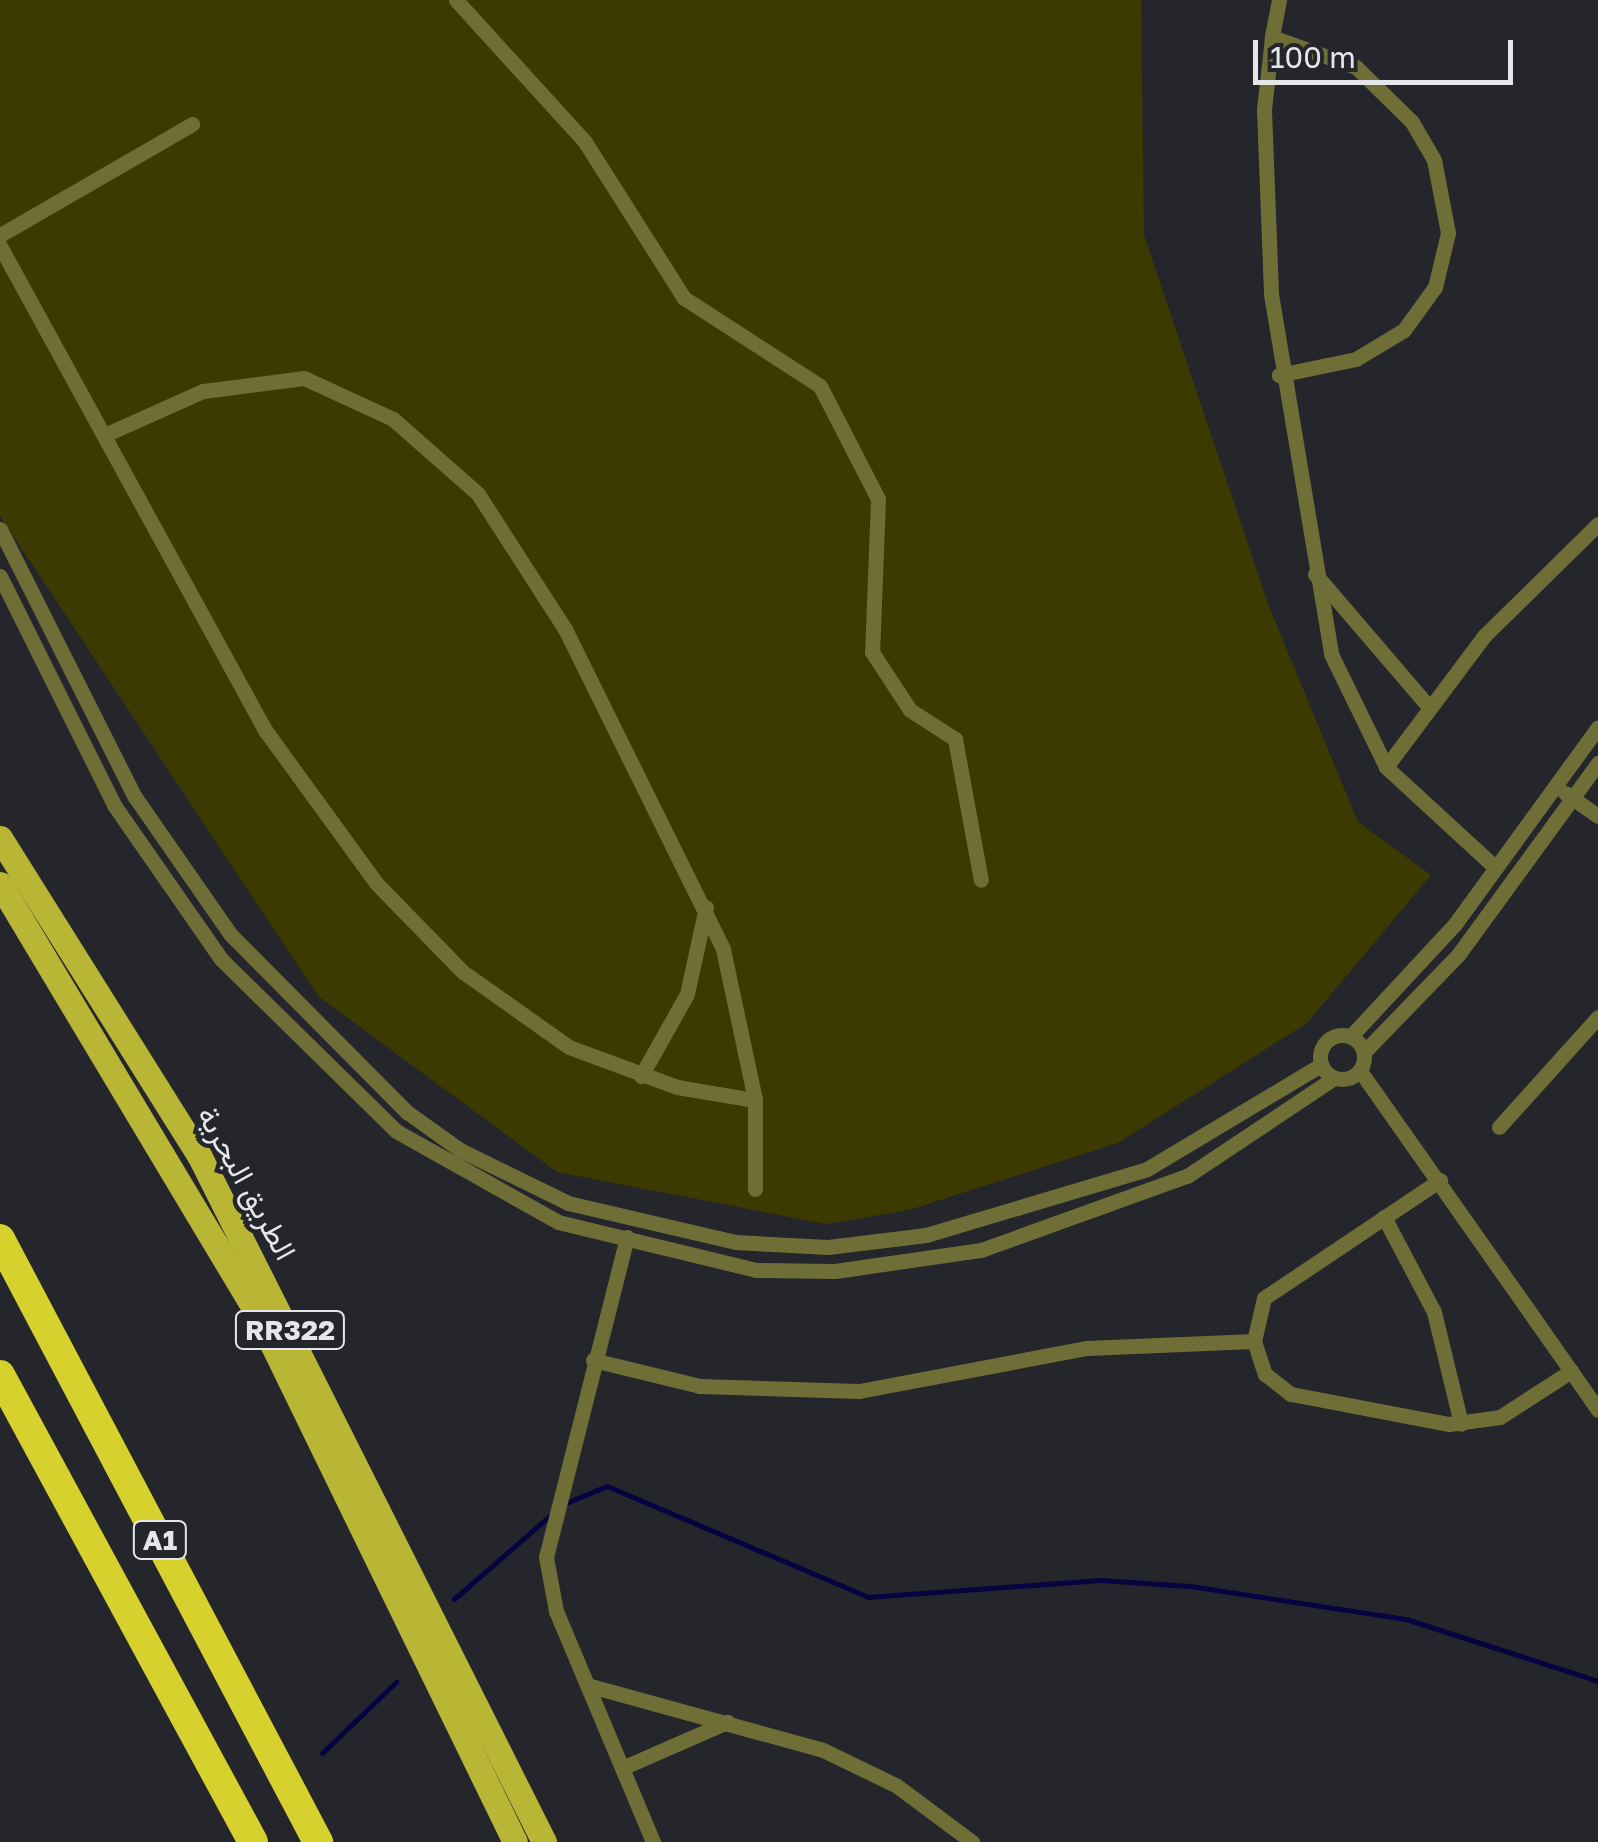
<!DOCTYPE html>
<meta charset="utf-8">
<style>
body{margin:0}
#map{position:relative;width:1598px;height:1842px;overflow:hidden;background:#24262b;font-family:"Golos Text",Vazirmatn,sans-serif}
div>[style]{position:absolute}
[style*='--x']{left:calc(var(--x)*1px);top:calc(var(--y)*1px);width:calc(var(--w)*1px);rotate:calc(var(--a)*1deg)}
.green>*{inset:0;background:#3c3a00}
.stream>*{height:5px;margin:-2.5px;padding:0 2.5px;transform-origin:2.5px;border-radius:2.5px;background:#070240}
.minor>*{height:15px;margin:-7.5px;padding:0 7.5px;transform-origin:7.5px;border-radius:7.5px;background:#6f6e37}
.minor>.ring{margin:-7.5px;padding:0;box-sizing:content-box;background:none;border:15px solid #6f6e37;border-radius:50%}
.primary>*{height:25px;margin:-12.5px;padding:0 12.5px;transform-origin:12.5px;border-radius:12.5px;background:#b9b535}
.motorway>*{height:30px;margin:-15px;padding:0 15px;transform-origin:15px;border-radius:15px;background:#d7d12d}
span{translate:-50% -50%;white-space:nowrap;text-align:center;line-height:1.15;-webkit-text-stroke:9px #24262b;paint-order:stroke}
.shield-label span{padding:2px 8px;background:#24262b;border:2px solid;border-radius:8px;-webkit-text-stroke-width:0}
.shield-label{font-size:28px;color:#e5e6e9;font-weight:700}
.street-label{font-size:30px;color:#e5e6e9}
.scale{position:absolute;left:1253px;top:40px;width:260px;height:45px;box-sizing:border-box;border:5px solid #e5e6e9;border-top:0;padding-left:12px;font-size:30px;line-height:35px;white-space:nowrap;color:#e5e6e9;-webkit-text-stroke:8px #24262b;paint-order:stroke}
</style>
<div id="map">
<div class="green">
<div style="clip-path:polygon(0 0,1141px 0,1144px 235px,1268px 604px,1358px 822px,1431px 875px,1307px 1023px,1118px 1143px,909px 1210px,826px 1224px,557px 1172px,318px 996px,0 516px)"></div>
</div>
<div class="stream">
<div style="--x:566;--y:1503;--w:44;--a:-22.5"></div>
<div style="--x:607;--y:1486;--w:284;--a:23"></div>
<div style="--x:868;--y:1597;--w:233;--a:-4.2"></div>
<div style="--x:1100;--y:1580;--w:90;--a:3.8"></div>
<div style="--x:1190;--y:1586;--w:219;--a:8.7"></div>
<div style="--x:1406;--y:1619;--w:202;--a:17.9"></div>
<div style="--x:454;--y:1599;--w:131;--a:-41"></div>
<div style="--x:322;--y:1753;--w:103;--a:-43.8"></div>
</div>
<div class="minor">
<div style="--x:456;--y:0;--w:192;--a:47.7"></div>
<div style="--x:585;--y:142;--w:185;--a:57.6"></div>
<div style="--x:684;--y:298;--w:162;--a:32.9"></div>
<div style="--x:820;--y:386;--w:127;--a:62.8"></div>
<div style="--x:878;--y:499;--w:153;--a:92.2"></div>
<div style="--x:872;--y:652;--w:69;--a:56.8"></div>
<div style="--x:910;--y:710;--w:54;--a:32.8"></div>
<div style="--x:955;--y:739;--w:143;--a:79.6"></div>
<div style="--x:1279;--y:0;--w:38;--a:101"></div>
<div style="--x:1272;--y:37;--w:89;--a:19.7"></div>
<div style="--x:1356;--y:67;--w:78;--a:44.5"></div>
<div style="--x:1412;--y:122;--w:44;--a:59.9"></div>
<div style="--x:1434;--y:160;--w:74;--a:79.1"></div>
<div style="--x:1448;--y:233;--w:56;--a:103.5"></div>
<div style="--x:1435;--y:287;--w:53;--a:125.8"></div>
<div style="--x:1404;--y:330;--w:56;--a:148.9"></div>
<div style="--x:1356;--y:359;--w:79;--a:168.3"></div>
<div style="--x:1272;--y:37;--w:73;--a:96.3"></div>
<div style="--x:1264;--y:110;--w:184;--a:87.8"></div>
<div style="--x:1271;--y:294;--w:365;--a:80.5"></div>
<div style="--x:1331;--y:654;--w:126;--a:64"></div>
<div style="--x:1386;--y:767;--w:149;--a:42.6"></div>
<div style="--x:0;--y:235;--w:222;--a:-30"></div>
<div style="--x:0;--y:246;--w:552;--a:61.3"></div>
<div style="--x:265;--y:730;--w:190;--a:54"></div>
<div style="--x:377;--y:884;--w:123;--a:45.7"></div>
<div style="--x:463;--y:972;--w:130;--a:35.3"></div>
<div style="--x:569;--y:1047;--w:115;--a:20.3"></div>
<div style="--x:677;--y:1087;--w:79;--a:9.5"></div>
<div style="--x:109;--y:433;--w:103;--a:-24.1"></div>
<div style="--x:203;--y:391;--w:102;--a:-7.3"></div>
<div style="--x:304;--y:378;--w:98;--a:24.7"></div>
<div style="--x:393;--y:419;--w:113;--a:41.4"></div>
<div style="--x:478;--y:494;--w:161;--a:57.2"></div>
<div style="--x:565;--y:629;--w:357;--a:63.7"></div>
<div style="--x:723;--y:949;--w:154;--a:78"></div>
<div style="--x:755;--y:1100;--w:89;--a:90"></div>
<div style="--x:0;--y:529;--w:300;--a:63.3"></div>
<div style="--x:135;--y:797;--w:168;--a:55.2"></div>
<div style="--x:231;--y:935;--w:250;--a:45.2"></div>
<div style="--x:407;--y:1112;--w:65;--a:35.6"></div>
<div style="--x:460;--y:1150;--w:120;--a:26.1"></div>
<div style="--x:568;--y:1203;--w:171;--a:13.1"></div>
<div style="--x:735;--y:1242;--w:93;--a:3.1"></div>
<div style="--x:828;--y:1247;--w:99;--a:-7"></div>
<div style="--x:926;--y:1235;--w:231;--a:-16.6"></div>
<div style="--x:1147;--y:1169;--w:203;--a:-30.9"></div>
<div style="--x:1315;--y:574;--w:174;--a:49.4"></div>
<div style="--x:0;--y:576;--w:256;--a:63.5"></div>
<div style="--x:114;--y:805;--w:188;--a:55.2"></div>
<div style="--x:221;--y:959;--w:245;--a:44.5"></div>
<div style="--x:396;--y:1131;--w:186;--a:29.3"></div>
<div style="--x:558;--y:1222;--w:204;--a:13.6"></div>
<div style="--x:756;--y:1270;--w:79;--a:0.7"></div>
<div style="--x:835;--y:1271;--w:148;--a:-8.2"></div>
<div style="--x:981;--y:1250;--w:219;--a:-19.8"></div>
<div style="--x:1187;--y:1176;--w:177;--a:-33.7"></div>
<div style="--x:1386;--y:767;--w:164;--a:-53.2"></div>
<div style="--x:1484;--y:636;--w:160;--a:-44.5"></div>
<div style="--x:1565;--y:793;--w:40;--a:34.9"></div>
<div class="ring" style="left:1320px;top:1035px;width:29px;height:29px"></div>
<div style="--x:1351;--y:1036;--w:153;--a:-47.1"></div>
<div style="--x:1455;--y:924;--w:243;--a:-54"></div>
<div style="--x:1364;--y:1052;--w:135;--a:-45.9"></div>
<div style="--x:1458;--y:955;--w:238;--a:-53.9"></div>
<div style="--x:641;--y:1076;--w:94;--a:-60.7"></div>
<div style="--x:687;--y:994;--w:89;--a:-77.7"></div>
<div style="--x:1499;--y:1127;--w:148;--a:-48"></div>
<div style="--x:1384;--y:1217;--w:107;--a:62.2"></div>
<div style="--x:1434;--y:1312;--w:115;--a:76.4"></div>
<div style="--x:627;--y:1237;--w:330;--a:104.2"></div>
<div style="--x:546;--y:1557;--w:55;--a:79.5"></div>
<div style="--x:556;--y:1611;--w:251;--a:67.2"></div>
<div style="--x:1254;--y:1341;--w:44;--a:-76.9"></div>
<div style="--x:1264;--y:1298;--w:212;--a:-33.8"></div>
<div style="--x:593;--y:1360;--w:110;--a:13.7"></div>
<div style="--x:700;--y:1386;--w:159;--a:1.8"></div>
<div style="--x:859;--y:1391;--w:232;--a:-10.7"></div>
<div style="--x:1087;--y:1348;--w:167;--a:-2.4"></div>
<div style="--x:1254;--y:1341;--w:35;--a:72"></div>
<div style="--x:1265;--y:1374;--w:33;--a:38"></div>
<div style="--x:1291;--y:1394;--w:161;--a:10.8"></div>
<div style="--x:1449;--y:1424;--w:51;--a:-7.8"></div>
<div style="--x:1500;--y:1417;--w:85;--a:-32.9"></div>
<div style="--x:1571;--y:1371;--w:367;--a:-125.1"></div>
<div style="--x:1571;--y:1371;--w:47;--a:55.3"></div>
<div style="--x:587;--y:1685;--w:245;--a:15.4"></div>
<div style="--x:823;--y:1750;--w:82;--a:25.9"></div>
<div style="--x:897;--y:1786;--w:94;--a:36.7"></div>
<div style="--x:622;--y:1768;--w:115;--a:-23.7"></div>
</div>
<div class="primary">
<div style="--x:0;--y:838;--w:374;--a:57.9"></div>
<div style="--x:199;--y:1155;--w:769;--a:63.33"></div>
<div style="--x:0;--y:884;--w:502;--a:59.09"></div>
<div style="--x:258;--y:1315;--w:586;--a:64"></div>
</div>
<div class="motorway">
<div style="--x:0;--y:1239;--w:682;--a:62.19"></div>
<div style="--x:0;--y:1375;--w:531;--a:61.55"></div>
</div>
<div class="shield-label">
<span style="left:290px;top:1330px">RR322</span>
<span style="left:160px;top:1540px">A1</span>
</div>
<div class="street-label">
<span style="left:247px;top:1183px;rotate:61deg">الطريق البحرية</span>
</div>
<div class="scale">100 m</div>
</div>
